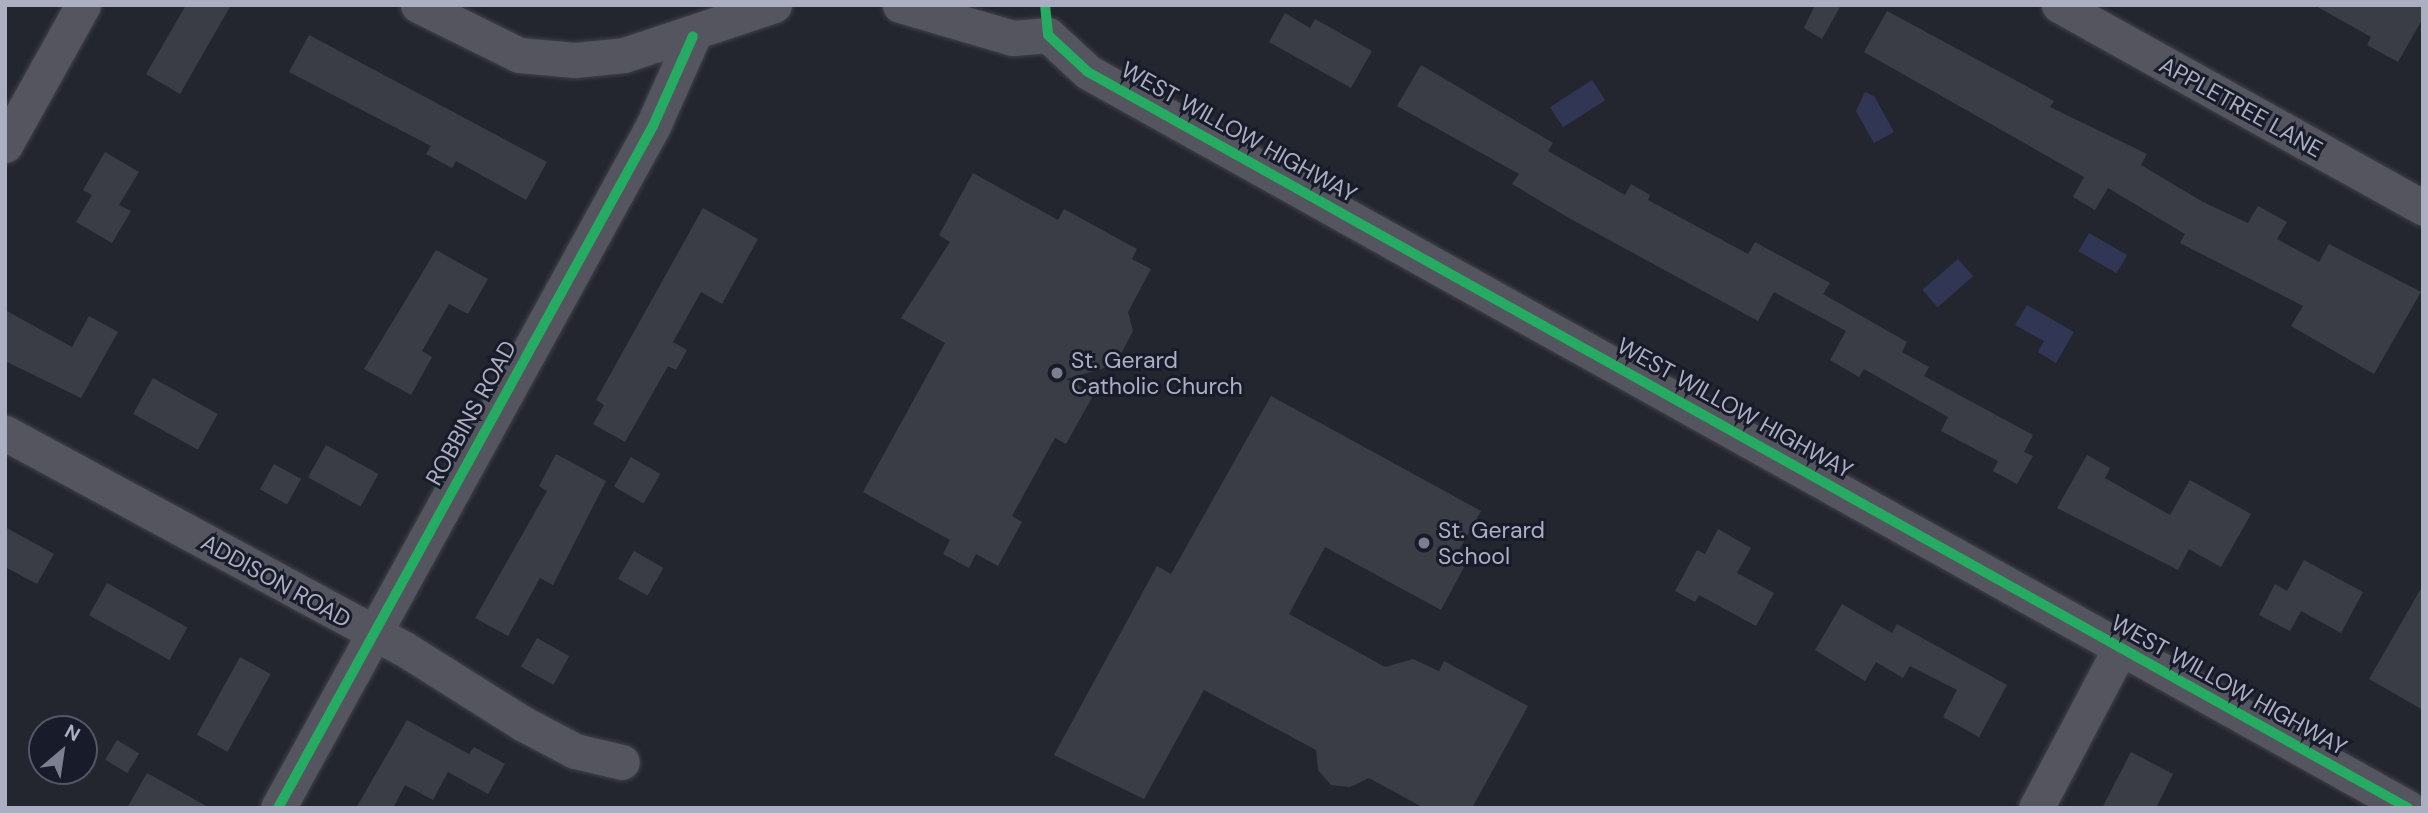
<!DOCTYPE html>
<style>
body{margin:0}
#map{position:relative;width:2428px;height:813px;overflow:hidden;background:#24262f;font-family:"DM Sans",sans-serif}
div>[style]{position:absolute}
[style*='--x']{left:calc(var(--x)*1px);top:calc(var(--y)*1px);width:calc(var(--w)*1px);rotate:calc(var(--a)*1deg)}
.water>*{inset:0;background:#313655;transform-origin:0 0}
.building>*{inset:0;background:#3b3d46;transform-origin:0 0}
.roads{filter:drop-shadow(0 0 2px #404149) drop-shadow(0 0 2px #404149)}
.minor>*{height:35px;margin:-17.5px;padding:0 17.5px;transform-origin:17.5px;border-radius:17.5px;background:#54555e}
.cycleway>*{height:10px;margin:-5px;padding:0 5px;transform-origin:5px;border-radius:5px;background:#26ab63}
.dots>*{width:19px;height:19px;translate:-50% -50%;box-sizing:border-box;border:4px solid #181b29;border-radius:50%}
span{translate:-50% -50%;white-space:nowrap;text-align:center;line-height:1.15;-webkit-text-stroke:6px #181b29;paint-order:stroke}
.street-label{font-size:23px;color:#acafc2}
.poi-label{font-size:23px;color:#acafc2}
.left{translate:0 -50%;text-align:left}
.frame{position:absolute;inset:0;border:7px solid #acafc2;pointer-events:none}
.north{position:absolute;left:28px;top:715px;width:70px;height:70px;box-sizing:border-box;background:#181b29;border:2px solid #535666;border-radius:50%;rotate:29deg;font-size:19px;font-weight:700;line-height:28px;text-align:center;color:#acafc2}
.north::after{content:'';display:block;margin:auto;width:24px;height:32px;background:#7c7f8f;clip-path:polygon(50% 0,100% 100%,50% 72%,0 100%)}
</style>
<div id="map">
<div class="water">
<div style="left:1592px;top:80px;width:24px;height:50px;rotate:57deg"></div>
<div style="clip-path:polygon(1865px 92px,1874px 96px,1894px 132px,1874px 143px,1856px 111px)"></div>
<div style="left:2089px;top:233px;width:44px;height:21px;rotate:30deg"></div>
<div style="left:1958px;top:259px;width:23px;height:47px;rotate:49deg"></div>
<div style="clip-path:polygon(2027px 305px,2074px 332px,2056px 363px,2038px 352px,2044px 341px,2015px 325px)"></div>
</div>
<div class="building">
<div style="clip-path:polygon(186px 5px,231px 5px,180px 94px,146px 74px)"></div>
<div style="clip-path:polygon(1815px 5px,1841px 5px,1822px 39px,1804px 28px)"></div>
<div style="clip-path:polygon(2314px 5px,2423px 5px,2423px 18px,2398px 62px,2367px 45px,2371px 37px)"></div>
<div style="clip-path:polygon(1887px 11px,2054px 101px,2050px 107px,2147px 154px,2141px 165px,2203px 202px,2248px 223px,2258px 206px,2287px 222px,2277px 239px,2319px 262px,2329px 244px,2421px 292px,2374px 374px,2291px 326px,2303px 306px,2180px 243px,2185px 234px,2108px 188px,2095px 210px,2073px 197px,2084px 177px,1864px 52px)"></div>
<div style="clip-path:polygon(1285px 13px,1310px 28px,1315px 19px,1372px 51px,1351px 88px,1269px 42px)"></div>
<div style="clip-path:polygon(309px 35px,547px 162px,526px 200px,456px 161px,452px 168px,426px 154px,431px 146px,289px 72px)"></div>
<div style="clip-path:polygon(1421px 65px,1553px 143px,1548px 151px,1625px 195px,1631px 184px,1650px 195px,1648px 200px,1748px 254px,1755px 242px,1830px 283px,1823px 294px,1907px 342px,1902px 352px,1929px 367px,1924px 376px,2033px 435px,2024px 452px,2033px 456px,2017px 484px,1993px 471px,1998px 461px,1941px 431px,1948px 417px,1864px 369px,1859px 377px,1830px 360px,1846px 331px,1774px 292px,1758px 321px,1569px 218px,1512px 184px,1519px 174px,1397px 106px)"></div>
<div style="clip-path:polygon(105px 152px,139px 172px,119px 205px,131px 211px,112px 243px,76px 222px,92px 195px,83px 190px)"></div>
<div style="clip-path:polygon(973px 173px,1058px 220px,1064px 209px,1137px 249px,1132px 259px,1151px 269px,1128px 312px,1133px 331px,1115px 365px,1066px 379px,1094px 394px,1066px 444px,1055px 438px,1012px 516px,1022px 522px,998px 566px,976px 554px,969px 568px,943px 554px,950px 540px,863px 492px,945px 343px,901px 318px,950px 242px,939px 235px)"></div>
<div style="clip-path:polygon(703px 208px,758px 239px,722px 304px,701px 292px,673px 342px,687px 350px,676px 370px,668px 366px,625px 442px,593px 424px,604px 405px,596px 400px)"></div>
<div style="clip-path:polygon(436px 250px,488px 279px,468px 314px,449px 304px,422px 351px,432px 357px,411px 395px,364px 369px)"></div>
<div style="clip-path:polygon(5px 310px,72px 347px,89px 316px,118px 332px,81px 398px,5px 361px)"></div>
<div style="left:153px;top:378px;width:74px;height:41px;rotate:29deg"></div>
<div style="clip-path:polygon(1271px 396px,1481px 511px,1458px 552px,1469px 558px,1441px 610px,1325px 547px,1289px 614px,1385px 667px,1413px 659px,1439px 671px,1444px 661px,1528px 706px,1472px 808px,1424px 808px,1369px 778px,1350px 787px,1331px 785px,1318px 770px,1316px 750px,1204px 690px,1144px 799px,1054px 755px,1157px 566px,1171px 574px)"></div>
<div style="left:326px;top:445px;width:60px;height:37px;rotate:29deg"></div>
<div style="clip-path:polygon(556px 454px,606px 481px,553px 585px,540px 578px,508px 636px,475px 618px,547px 491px,539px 486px)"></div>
<div style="clip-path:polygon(2087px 455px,2110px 468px,2105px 478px,2170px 515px,2190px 480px,2251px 514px,2221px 567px,2189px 549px,2178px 570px,2057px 508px)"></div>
<div style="left:631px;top:457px;width:34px;height:34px;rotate:30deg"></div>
<div style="left:274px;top:464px;width:31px;height:29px;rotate:29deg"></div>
<div style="clip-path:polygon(5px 527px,54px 554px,37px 584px,5px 567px)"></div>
<div style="clip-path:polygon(1718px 529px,1751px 548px,1737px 573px,1774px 593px,1756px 626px,1699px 595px,1695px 602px,1675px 591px,1697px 550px,1705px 554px)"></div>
<div style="left:634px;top:551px;width:34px;height:32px;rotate:30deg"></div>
<div style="clip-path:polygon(2304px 560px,2363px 592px,2341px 633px,2301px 611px,2290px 631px,2259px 615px,2275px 584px,2287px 591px)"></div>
<div style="left:107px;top:583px;width:92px;height:37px;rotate:29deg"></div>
<div style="clip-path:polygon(2423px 585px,2423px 710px,2369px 679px)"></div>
<div style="clip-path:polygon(1842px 604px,1892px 633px,1897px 624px,2007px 685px,1979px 737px,1943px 717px,1957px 690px,1910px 666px,1903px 678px,1876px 662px,1865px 681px,1815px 650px)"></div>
<div style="left:537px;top:638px;width:37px;height:33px;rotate:29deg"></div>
<div style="left:240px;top:657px;width:35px;height:89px;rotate:29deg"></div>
<div style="clip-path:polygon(407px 720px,469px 754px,474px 747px,505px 764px,488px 794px,448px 772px,433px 800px,405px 785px,393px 808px,356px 808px)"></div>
<div style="left:117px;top:740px;width:26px;height:23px;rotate:31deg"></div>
<div style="clip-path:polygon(2131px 752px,2173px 774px,2156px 808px,2102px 808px)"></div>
<div style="clip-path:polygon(147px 773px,210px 808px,127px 808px)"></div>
</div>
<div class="roads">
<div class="minor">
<div style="--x:418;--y:5;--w:113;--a:26.3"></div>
<div style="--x:519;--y:55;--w:56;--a:5.1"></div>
<div style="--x:575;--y:60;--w:49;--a:-5.8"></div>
<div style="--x:624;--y:55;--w:158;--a:-18.4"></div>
<div style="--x:900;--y:5;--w:118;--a:16.3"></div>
<div style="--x:1013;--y:38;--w:35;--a:-5"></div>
<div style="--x:2059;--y:5;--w:417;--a:29.1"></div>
<div style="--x:1048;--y:35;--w:54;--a:42.8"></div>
<div style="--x:1088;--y:72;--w:1511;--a:29.14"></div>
<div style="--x:5;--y:145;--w:160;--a:-60.9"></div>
<div style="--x:5;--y:433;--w:452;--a:28.4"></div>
<div style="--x:403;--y:648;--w:141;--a:32.2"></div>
<div style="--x:522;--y:723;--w:60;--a:27.8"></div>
<div style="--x:575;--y:751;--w:48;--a:13.2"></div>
<div style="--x:278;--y:808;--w:778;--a:-61.2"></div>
<div style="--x:653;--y:126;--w:98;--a:-66"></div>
<div style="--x:2036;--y:808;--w:180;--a:-62.2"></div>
</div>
</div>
<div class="cycleway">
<div style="--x:1045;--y:5;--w:30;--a:84"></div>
<div style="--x:1048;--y:35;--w:54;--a:42.8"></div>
<div style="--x:1088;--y:72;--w:1511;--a:29.14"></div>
<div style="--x:278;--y:808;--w:778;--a:-61.2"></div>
<div style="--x:653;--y:126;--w:98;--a:-66"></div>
</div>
<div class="dots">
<div style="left:1057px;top:373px;background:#7c7f8f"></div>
<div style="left:1424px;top:543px;background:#7c7f8f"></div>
</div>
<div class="street-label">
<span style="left:2241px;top:107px;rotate:29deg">APPLETREE LANE</span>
<span style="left:1239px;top:132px;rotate:29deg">WEST WILLOW HIGHWAY</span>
<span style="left:1735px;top:408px;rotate:29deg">WEST WILLOW HIGHWAY</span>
<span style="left:471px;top:413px;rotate:-61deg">ROBBINS ROAD</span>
<span style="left:276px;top:581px;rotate:29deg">ADDISON ROAD</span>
<span style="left:2229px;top:685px;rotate:29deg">WEST WILLOW HIGHWAY</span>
</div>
<div class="poi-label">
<span class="left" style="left:1071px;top:373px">St. Gerard<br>Catholic Church</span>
<span class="left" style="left:1438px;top:543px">St. Gerard<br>School</span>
</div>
<div class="frame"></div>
<div class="north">N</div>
</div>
